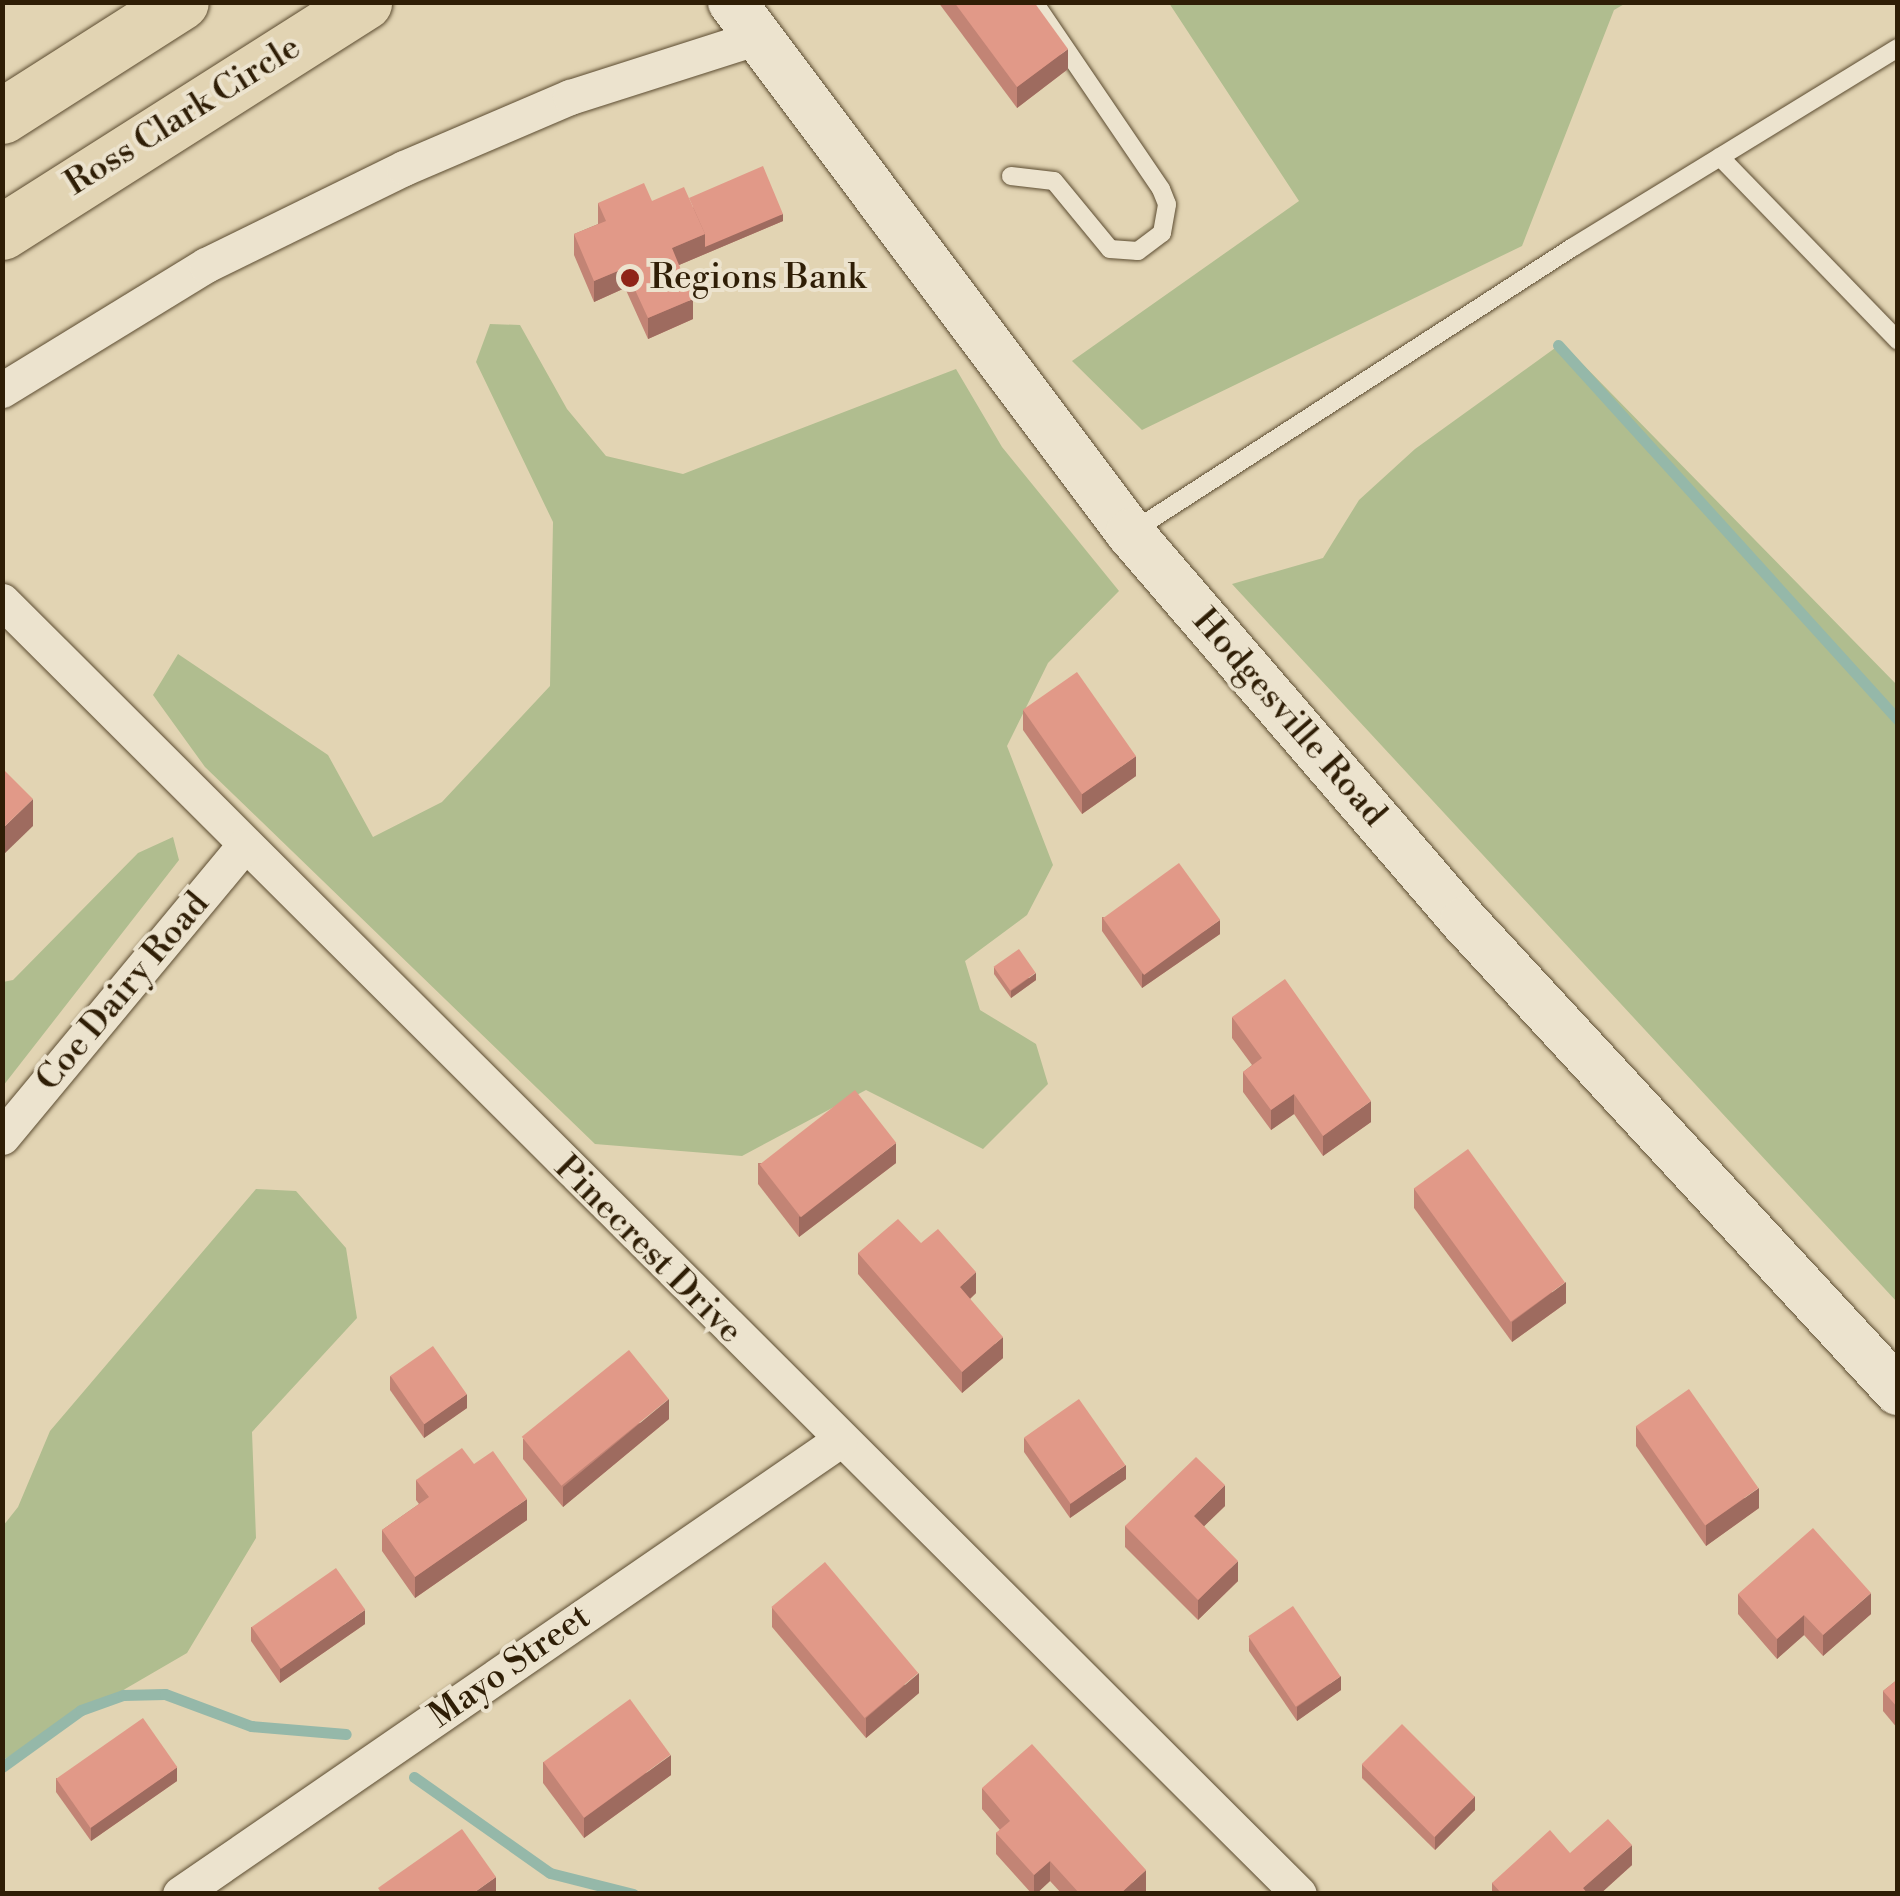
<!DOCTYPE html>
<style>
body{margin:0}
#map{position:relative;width:1900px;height:1896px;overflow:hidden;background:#e2d4b3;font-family:"Libre Bodoni",serif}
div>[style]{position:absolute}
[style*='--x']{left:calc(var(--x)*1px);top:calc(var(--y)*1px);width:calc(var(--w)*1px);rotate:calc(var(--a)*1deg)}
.green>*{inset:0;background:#b0bd8f}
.stream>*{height:11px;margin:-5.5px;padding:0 5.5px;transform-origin:5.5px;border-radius:5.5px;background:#95b8a9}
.roads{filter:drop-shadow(0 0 2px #5c4c31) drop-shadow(0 0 2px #5c4c31)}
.lane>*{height:18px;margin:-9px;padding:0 9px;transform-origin:9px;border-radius:9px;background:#ece3ce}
.street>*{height:35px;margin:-17.5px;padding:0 17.5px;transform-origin:17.5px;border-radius:17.5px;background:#ece3ce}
.secondary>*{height:48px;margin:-24px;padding:0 24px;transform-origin:24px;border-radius:24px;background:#ece3ce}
.highway>*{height:55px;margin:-27.5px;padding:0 27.5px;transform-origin:27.5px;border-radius:27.5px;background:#e2d4b3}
.wall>*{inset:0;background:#c28475}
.shaded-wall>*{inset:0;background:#9e6b5f}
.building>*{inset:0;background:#e19988;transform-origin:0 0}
.dots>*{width:28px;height:28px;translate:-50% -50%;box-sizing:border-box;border:5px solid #ece3ce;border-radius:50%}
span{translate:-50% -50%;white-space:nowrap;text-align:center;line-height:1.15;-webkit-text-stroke:8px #ece3ce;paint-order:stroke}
.street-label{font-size:35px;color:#2f1e06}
.poi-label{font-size:35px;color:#2f1e06}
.left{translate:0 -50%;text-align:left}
.frame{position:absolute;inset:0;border:5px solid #2f1e06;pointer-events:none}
</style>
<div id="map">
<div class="green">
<div style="clip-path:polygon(1169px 3px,1626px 3px,1614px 10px,1522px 246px,1142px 430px,1072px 361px,1299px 201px)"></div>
<div style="clip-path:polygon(490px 324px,520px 325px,567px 409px,606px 456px,683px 474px,956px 369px,1002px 447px,1119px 591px,1048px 663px,1007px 746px,1053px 865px,1027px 915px,965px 961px,980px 1010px,1036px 1044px,1048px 1084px,983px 1149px,866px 1090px,742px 1156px,595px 1144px,205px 767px,153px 695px,178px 654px,328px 755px,373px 837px,442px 802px,550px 686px,553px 522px,476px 362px)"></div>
<div style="clip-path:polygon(1562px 343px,1897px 685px,1897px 1302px,1232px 584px,1323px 558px,1359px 500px,1415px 449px)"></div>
<div style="clip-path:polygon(173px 837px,179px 860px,3px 1086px,3px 982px,13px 980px,138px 853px)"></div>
<div style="clip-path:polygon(256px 1189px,296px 1191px,346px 1248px,357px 1318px,252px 1432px,256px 1538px,187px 1653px,3px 1760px,3px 1526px,18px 1507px,50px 1431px)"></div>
</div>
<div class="stream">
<div style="--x:1558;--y:345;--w:506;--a:47.8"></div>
<div style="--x:2;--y:1767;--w:97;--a:-35.8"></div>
<div style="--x:81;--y:1710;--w:45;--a:-19.7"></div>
<div style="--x:123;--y:1695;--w:42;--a:-1.4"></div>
<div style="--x:165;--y:1694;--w:92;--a:20.4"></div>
<div style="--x:251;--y:1726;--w:95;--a:4.8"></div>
<div style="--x:414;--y:1777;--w:166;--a:35.2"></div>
<div style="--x:550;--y:1873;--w:86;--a:14.2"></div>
</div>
<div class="roads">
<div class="lane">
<div style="--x:1720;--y:157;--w:256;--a:45.9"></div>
<div style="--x:1011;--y:176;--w:43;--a:6.6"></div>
<div style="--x:1054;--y:181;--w:88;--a:50.5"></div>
<div style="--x:1110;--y:249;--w:28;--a:4"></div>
<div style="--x:1138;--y:251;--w:30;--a:-37"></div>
<div style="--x:1162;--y:233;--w:29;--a:-80"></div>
<div style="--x:1167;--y:204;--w:16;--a:-112"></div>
<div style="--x:1161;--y:189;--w:226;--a:-124.2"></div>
<div style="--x:1133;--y:531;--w:524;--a:-32.84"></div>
<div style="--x:1573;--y:247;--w:381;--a:-31.5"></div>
</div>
<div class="street">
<div style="--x:2;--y:390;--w:239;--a:-31.5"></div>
<div style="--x:206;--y:265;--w:220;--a:-26.1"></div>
<div style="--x:404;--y:168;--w:181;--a:-23.2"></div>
<div style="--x:570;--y:97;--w:197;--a:-17.7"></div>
<div style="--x:2;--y:601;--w:1831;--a:44.91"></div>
<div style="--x:2;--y:1137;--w:377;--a:-50.3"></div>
<div style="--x:180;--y:1894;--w:801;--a:-34.52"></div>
</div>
<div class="secondary">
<div style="--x:732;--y:2;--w:664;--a:53.15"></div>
<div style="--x:1130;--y:533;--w:512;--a:49.28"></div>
<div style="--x:1464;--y:921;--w:640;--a:47.28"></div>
</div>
<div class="highway">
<div style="--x:2;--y:116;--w:212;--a:-32.5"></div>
<div style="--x:2;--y:232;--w:429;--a:-32.4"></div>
</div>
</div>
<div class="wall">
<div style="clip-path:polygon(938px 2px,1034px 2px,1068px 69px,1017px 108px)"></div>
<div style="clip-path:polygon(652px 201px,783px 221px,679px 265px,693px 319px,648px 339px,625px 288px,594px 302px,574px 255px,574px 234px,598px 224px,598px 203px)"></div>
<div style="clip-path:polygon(1023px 710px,1136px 776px,1082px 814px,1023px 730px)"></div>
<div style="clip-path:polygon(1102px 917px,1220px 934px,1142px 988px,1102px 931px)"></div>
<div style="clip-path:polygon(994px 967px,1036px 980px,1011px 998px,994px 974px)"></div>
<div style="clip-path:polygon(1232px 1017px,1371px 1122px,1323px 1156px,1294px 1114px,1271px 1130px,1243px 1092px,1243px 1072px,1252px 1065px,1232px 1038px)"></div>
<div style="clip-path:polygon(758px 1163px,896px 1163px,799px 1237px,758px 1184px)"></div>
<div style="clip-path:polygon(1414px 1188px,1566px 1303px,1512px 1342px,1414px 1208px)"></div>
<div style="clip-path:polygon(921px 1243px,976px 1293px,970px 1299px,1003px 1358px,962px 1393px,858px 1274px,858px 1253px)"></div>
<div style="clip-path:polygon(390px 1376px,467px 1408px,424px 1438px,390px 1390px)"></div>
<div style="clip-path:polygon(669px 1419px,563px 1507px,523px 1459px,523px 1439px)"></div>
<div style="clip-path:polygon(1636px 1426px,1759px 1508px,1706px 1546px,1636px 1446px)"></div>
<div style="clip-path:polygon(1024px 1438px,1126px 1479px,1070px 1518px,1024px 1452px)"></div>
<div style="clip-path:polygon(474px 1464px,527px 1520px,415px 1598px,382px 1551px,382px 1530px,419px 1504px,416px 1500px,416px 1480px)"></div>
<div style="clip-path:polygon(1225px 1506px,1204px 1526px,1238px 1581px,1198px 1620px,1125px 1547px,1125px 1526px)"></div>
<div style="clip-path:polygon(1738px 1594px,1871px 1614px,1823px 1656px,1804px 1635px,1777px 1659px,1738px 1614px)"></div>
<div style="clip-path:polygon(772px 1607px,919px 1693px,866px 1738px,772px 1627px)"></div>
<div style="clip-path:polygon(365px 1624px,280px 1683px,251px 1641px,251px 1627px)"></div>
<div style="clip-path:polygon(1249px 1637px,1341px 1690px,1297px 1721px,1249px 1651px)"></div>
<div style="clip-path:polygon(1898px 1679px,1898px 1729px,1883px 1711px,1883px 1691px)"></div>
<div style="clip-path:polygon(543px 1762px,671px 1775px,584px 1838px,543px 1783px)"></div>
<div style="clip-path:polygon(1362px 1764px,1475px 1810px,1435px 1850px,1362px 1778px)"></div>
<div style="clip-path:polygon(56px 1778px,177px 1781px,91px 1841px,56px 1792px)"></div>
<div style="clip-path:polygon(982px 1788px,1146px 1891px,1143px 1894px,1062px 1894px,1050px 1881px,1036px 1894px,1032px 1894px,996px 1854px,996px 1833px,1000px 1830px,982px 1809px)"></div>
<div style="clip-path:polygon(1570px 1853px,1632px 1865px,1600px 1894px,1492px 1894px,1492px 1883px)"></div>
</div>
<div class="shaded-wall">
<div style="clip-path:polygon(1068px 49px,1068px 69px,1017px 108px,1017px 87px)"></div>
<div style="clip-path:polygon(783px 214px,783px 221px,672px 268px,672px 248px,705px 234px)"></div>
<div style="clip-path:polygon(625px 268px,625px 288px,594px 302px,594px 281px)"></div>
<div style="clip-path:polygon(693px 299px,693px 319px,648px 339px,648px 318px)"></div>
<div style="clip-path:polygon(1136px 756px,1136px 776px,1082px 814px,1082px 794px)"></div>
<div style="clip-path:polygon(33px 799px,33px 826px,2px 856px,2px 829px)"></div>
<div style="clip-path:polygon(1220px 920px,1220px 934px,1142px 988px,1142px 974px)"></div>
<div style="clip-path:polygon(1036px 973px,1036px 980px,1011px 998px,1011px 991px)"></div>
<div style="clip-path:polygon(1294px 1094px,1294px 1114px,1271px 1130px,1271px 1110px)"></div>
<div style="clip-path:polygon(1371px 1101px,1371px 1122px,1323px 1156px,1323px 1136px)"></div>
<div style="clip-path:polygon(896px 1143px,896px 1163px,799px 1237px,799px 1217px)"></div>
<div style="clip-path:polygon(976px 1272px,976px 1293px,960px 1308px,960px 1287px)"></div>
<div style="clip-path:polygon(1566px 1282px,1566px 1303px,1512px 1342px,1512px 1322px)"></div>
<div style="clip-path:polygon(1003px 1337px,1003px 1358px,962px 1393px,962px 1372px)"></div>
<div style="clip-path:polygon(467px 1394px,467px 1408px,424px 1438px,424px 1424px)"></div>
<div style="clip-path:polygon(669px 1399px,669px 1419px,563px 1507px,563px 1487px)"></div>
<div style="clip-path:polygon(1126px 1465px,1126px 1479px,1070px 1518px,1070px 1504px)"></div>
<div style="clip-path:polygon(1225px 1485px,1225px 1506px,1194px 1536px,1194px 1516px)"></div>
<div style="clip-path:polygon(1759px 1488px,1759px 1508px,1706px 1546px,1706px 1525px)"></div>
<div style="clip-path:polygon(527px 1499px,527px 1520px,415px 1598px,415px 1577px)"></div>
<div style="clip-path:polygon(1238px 1561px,1238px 1581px,1198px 1620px,1198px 1600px)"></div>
<div style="clip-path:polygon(1871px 1593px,1871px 1614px,1823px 1656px,1823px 1635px)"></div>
<div style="clip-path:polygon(365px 1610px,365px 1624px,280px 1683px,280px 1669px)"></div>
<div style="clip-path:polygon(1804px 1615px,1804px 1635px,1777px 1659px,1777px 1639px)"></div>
<div style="clip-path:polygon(919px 1673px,919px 1693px,866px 1738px,866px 1718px)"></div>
<div style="clip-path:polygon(1341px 1676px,1341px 1690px,1297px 1721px,1297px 1707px)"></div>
<div style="clip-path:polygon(671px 1755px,671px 1775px,584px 1838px,584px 1818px)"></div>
<div style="clip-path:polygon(177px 1767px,177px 1781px,91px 1841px,91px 1827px)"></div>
<div style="clip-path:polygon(1475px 1796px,1475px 1810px,1435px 1850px,1435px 1836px)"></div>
<div style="clip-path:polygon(1632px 1845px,1632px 1865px,1600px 1894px,1583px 1894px,1583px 1888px)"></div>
<div style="clip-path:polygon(1050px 1861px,1050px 1881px,1036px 1894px,1034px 1894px,1034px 1875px)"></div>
<div style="clip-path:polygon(1146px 1870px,1146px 1891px,1143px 1894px,1120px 1894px)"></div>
<div style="clip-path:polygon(496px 1877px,496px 1894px,472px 1894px)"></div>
</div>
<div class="building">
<div style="clip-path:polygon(954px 2px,1034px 2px,1068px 49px,1017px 87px)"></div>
<div style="clip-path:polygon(763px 166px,783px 214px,705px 247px,705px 234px,689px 198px)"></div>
<div style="clip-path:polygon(644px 183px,652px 201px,684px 187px,705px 234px,672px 248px,693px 299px,648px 318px,625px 268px,594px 281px,574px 234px,606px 221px,598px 203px)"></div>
<div style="left:1077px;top:672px;width:103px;height:66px;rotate:55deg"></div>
<div style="clip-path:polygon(2px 768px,33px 799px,2px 829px)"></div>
<div style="left:1179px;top:863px;width:70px;height:94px;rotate:54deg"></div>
<div style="left:1019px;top:949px;width:29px;height:31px;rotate:55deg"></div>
<div style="clip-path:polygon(1285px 979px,1371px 1101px,1323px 1136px,1294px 1094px,1271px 1110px,1243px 1072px,1262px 1058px,1232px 1017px)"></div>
<div style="left:855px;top:1090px;width:67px;height:121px;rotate:52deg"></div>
<div style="left:1468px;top:1149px;width:165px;height:67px;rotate:54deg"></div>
<div style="clip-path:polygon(898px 1219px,921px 1243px,938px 1229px,976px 1272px,960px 1287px,1003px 1337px,962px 1372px,858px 1253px)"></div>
<div style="left:433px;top:1346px;width:59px;height:52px;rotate:55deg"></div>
<div style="left:629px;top:1350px;width:63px;height:138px;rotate:51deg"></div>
<div style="left:1689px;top:1389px;width:121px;height:65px;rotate:55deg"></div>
<div style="left:1079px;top:1399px;width:81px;height:67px;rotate:55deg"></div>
<div style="clip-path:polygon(462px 1448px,474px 1464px,493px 1451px,527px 1499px,415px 1577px,382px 1530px,429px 1497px,416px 1480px)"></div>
<div style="clip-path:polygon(1196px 1457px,1225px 1485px,1194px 1516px,1238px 1561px,1198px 1600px,1125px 1526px)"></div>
<div style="clip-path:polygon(1813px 1528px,1871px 1593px,1823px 1635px,1804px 1615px,1777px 1639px,1738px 1594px)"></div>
<div style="left:825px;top:1562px;width:145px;height:70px;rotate:50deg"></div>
<div style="left:336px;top:1568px;width:51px;height:103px;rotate:55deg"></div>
<div style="left:1293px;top:1606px;width:85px;height:54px;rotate:56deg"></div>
<div style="clip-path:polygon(1898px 1679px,1898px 1708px,1883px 1691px)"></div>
<div style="left:630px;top:1699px;width:69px;height:107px;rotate:54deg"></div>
<div style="left:143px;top:1718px;width:60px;height:106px;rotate:55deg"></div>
<div style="left:1402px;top:1724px;width:103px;height:57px;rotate:45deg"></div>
<div style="clip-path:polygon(1032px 1744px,1146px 1870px,1120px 1894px,1080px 1894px,1050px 1861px,1034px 1875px,996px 1833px,1010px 1821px,982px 1788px)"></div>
<div style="clip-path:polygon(1608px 1819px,1632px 1845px,1583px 1888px,1588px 1894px,1502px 1894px,1492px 1883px,1550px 1830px,1570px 1853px)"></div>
<div style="clip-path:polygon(462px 1829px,496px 1877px,472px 1894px,382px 1894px,378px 1888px)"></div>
</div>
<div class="dots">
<div style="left:630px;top:278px;background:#8f2418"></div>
</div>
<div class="street-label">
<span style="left:183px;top:116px;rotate:-32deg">Ross Clark Circle</span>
<span style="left:1289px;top:718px;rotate:49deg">Hodgesville Road</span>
<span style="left:123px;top:992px;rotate:-50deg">Coe Dairy Road</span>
<span style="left:648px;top:1250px;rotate:45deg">Pinecrest Drive</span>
<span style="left:510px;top:1667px;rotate:-35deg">Mayo Street</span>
</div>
<div class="poi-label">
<span class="left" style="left:650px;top:278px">Regions Bank</span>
</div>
<div class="frame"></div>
</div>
